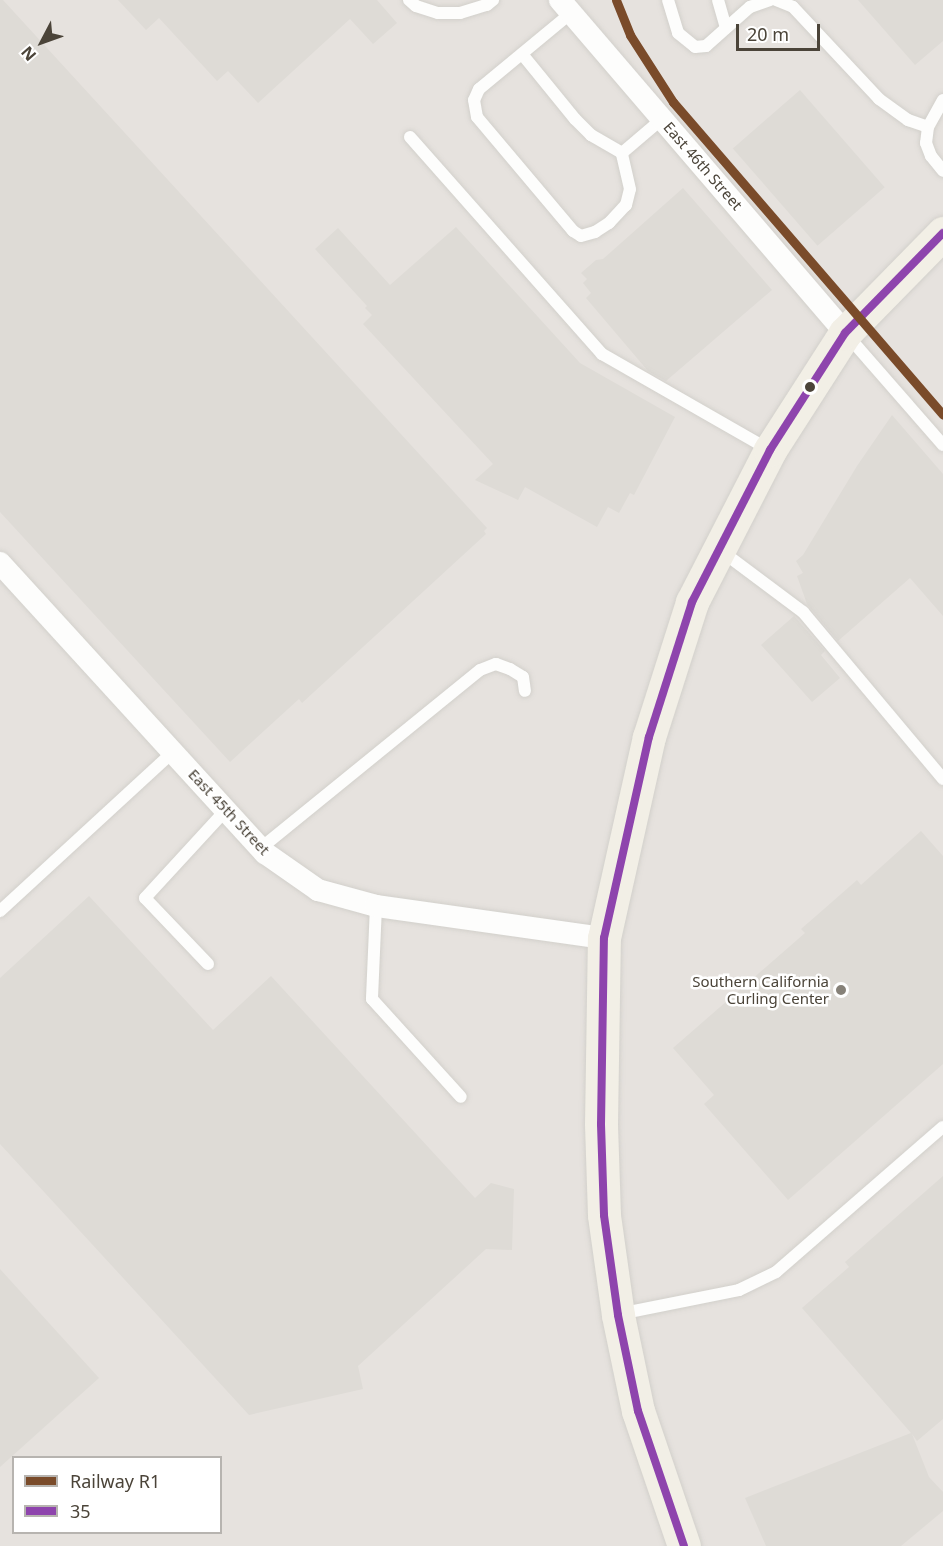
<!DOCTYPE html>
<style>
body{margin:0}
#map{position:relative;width:943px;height:1546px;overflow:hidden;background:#f4f2ee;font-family:"Noto Sans",sans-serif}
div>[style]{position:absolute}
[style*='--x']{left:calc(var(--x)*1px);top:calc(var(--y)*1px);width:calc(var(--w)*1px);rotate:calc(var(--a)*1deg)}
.industrial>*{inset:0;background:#e6e2de}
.building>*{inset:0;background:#dedbd6;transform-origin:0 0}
.roads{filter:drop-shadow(0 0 2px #d2d0cb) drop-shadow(0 0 2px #d2d0cb)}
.service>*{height:12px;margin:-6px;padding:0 6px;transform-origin:6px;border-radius:6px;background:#fdfdfc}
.minor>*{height:22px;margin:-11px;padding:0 11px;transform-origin:11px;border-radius:11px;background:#fdfdfc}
.primary>*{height:33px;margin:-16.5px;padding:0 16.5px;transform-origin:16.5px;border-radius:16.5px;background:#f2efe6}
.bus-1>*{height:8px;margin:-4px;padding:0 4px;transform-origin:4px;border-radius:4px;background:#8e44ad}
.rail-1>*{height:9px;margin:-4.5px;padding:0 4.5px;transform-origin:4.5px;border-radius:4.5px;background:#7a4b2a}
.dots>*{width:16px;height:16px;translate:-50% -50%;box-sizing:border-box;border:3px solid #fff;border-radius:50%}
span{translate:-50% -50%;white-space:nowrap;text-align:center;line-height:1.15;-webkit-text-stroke:5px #fff;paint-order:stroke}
.street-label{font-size:15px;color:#4b4439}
.poi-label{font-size:15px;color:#4b4439}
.right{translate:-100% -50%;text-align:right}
.legend{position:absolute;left:12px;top:1456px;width:210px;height:78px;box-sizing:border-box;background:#fff;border:2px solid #b7b4b0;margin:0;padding:8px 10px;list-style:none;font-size:18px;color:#4b4439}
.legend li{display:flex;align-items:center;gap:12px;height:30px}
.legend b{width:30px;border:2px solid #b7b4b0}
.north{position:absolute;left:12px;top:12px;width:60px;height:60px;-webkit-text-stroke:4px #fff;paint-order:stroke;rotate:229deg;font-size:16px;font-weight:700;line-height:24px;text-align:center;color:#4b4439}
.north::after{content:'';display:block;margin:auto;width:21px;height:27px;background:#4b4439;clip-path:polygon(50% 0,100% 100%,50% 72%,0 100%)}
.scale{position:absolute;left:736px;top:24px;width:84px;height:27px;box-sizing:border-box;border:3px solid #4b4439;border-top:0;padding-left:8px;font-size:18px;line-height:21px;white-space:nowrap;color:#4b4439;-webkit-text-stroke:4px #fff;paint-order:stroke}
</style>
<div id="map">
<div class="industrial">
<div style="clip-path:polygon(evenodd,0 0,943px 0,943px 1546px,0 1546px,0 0,14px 1458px,220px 1458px,220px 1532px,14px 1532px,14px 1458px)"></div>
</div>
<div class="building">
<div style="clip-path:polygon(0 0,3px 0,487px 528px,484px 531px,486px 534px,302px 703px,299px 699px,230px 762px,0 512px)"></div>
<div style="clip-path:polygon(118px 0,377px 0,397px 23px,373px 44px,350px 19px,258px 103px,228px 71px,217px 81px,159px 18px,146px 30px)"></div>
<div style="clip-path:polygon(858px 0,943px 0,943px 41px,915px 65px)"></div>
<div style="left:800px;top:90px;width:129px;height:89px;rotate:49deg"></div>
<div style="clip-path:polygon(683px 188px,772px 290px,666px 381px,648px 371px,586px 298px,591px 293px,583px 283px,587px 279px,581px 273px,596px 260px,603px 259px)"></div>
<div style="clip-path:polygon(456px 227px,580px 363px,675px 417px,634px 495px,630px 493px,619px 513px,608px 507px,597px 527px,525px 487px,518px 500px,475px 480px,493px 464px,363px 324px,372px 315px,365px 308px,367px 306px,315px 249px,338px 228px,390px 285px)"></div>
<div style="clip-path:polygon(892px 415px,943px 474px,943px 616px,910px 578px,838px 641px,807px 604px,797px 576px,803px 573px,796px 561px,803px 555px,857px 466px)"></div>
<div style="clip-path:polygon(794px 616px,825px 651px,821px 655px,840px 678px,812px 702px,761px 645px)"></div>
<div style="clip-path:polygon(921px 831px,943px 856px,943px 1064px,788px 1200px,704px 1104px,714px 1095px,673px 1048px,805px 933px,801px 929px,824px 909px,857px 880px,861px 885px)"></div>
<div style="clip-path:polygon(89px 896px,213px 1030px,271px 976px,475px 1198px,491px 1183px,514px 1189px,512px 1250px,486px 1249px,358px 1366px,363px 1389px,249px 1415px,0 1144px,0 978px)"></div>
<div style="clip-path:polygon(943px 1176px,943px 1419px,917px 1441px,912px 1434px,929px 1477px,943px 1492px,943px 1511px,901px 1546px,766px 1546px,745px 1498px,911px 1433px,802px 1308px,849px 1267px,845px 1262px)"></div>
<div style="clip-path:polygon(0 1269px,99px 1378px,0 1467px)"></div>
</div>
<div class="roads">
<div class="service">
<div style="--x:409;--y:0;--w:9;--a:41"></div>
<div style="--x:416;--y:6;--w:23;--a:18"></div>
<div style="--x:438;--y:13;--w:22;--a:0"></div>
<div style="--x:460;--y:13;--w:28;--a:-17"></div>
<div style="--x:487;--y:5;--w:8;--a:-40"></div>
<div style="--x:668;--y:0;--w:34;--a:73"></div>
<div style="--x:678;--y:33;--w:22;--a:39"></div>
<div style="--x:695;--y:47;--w:11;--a:-5"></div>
<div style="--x:706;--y:46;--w:59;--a:-41.6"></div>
<div style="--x:750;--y:7;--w:21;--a:-19"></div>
<div style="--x:718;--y:0;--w:29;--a:74"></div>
<div style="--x:776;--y:0;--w:18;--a:22"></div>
<div style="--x:793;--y:7;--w:126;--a:46.9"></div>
<div style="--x:879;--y:99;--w:36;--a:36"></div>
<div style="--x:908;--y:120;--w:21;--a:19"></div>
<div style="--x:571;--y:13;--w:119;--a:140.4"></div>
<div style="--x:479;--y:89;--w:12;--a:114"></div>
<div style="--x:474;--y:100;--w:17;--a:80"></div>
<div style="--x:477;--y:117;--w:149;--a:49.9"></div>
<div style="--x:573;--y:231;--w:9;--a:32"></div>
<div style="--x:581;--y:236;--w:15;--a:-16"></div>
<div style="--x:595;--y:232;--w:17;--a:-33"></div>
<div style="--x:609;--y:223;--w:25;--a:-47"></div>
<div style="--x:626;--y:205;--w:16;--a:-76"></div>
<div style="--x:630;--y:189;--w:37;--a:-103"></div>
<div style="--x:622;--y:153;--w:52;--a:-40.4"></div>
<div style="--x:522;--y:54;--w:84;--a:50.8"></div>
<div style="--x:575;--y:119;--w:23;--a:45"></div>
<div style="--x:591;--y:135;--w:36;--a:30"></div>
<div style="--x:943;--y:100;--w:31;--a:119"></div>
<div style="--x:928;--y:127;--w:16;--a:97"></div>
<div style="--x:926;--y:143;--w:14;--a:69"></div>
<div style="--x:931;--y:156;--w:19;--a:51"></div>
<div style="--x:410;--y:137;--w:290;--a:48.5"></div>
<div style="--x:602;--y:354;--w:191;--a:29.8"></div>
<div style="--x:847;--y:335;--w:146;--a:48.9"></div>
<div style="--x:720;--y:550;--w:104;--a:36.8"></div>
<div style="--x:803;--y:612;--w:218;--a:50"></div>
<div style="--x:261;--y:848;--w:282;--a:-39.1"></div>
<div style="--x:480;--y:670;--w:17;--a:-21"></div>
<div style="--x:496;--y:664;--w:15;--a:20"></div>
<div style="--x:510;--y:669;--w:15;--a:32"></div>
<div style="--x:523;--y:677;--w:14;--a:82"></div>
<div style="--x:376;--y:906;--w:93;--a:92.5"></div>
<div style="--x:372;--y:999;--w:132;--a:47.8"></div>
<div style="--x:0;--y:911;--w:235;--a:-42.6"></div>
<div style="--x:208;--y:964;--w:91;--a:-133.7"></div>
<div style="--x:145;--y:898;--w:120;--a:-47.4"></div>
<div style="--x:619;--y:1314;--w:122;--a:-11.3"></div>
<div style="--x:739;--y:1290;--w:41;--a:-25.9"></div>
<div style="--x:776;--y:1272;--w:221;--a:-41"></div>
</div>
<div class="minor">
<div style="--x:560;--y:0;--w:438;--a:49.4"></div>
<div style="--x:0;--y:563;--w:393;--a:47.6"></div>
<div style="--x:265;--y:853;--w:65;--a:34.9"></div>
<div style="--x:318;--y:890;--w:60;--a:15.4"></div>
<div style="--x:376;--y:906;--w:230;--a:8"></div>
</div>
<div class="primary">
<div style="--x:684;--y:1546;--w:143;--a:-108.8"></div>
<div style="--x:638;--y:1411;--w:98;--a:-101.8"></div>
<div style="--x:618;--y:1315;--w:101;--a:-98"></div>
<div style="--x:604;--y:1215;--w:91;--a:-91.9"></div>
<div style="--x:601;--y:1124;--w:186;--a:-89.1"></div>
<div style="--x:604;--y:938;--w:206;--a:-77.4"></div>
<div style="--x:649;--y:737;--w:142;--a:-72.3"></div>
<div style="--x:692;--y:602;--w:171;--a:-62.8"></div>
<div style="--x:770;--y:450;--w:139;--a:-57.3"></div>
<div style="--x:845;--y:333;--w:140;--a:-45.6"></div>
</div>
</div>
<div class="bus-1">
<div style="--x:684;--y:1546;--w:143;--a:-108.8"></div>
<div style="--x:638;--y:1411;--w:98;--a:-101.8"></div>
<div style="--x:618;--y:1315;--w:101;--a:-98"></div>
<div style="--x:604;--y:1215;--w:91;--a:-91.9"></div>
<div style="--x:601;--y:1124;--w:186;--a:-89.1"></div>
<div style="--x:604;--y:938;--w:206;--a:-77.4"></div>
<div style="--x:649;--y:737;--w:142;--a:-72.3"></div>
<div style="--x:692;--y:602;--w:171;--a:-62.8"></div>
<div style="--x:770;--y:450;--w:139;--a:-57.3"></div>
<div style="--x:845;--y:333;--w:140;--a:-45.6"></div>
</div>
<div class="rail-1">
<div style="--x:616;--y:0;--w:38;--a:68"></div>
<div style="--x:630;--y:35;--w:80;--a:57.3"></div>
<div style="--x:673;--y:102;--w:413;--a:49.2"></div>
</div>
<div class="dots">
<div style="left:810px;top:387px;background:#4b4439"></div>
<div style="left:841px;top:990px;background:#868178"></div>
</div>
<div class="street-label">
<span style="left:703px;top:166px;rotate:49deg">East 46th Street</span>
<span style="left:229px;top:812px;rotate:47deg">East 45th Street</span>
</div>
<div class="poi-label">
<span class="right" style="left:829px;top:990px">Southern California<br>Curling Center</span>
</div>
<ul class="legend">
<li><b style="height:8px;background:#7a4b2a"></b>Railway R1</li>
<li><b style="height:8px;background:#8e44ad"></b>35</li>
</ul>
<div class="north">N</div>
<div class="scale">20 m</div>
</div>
